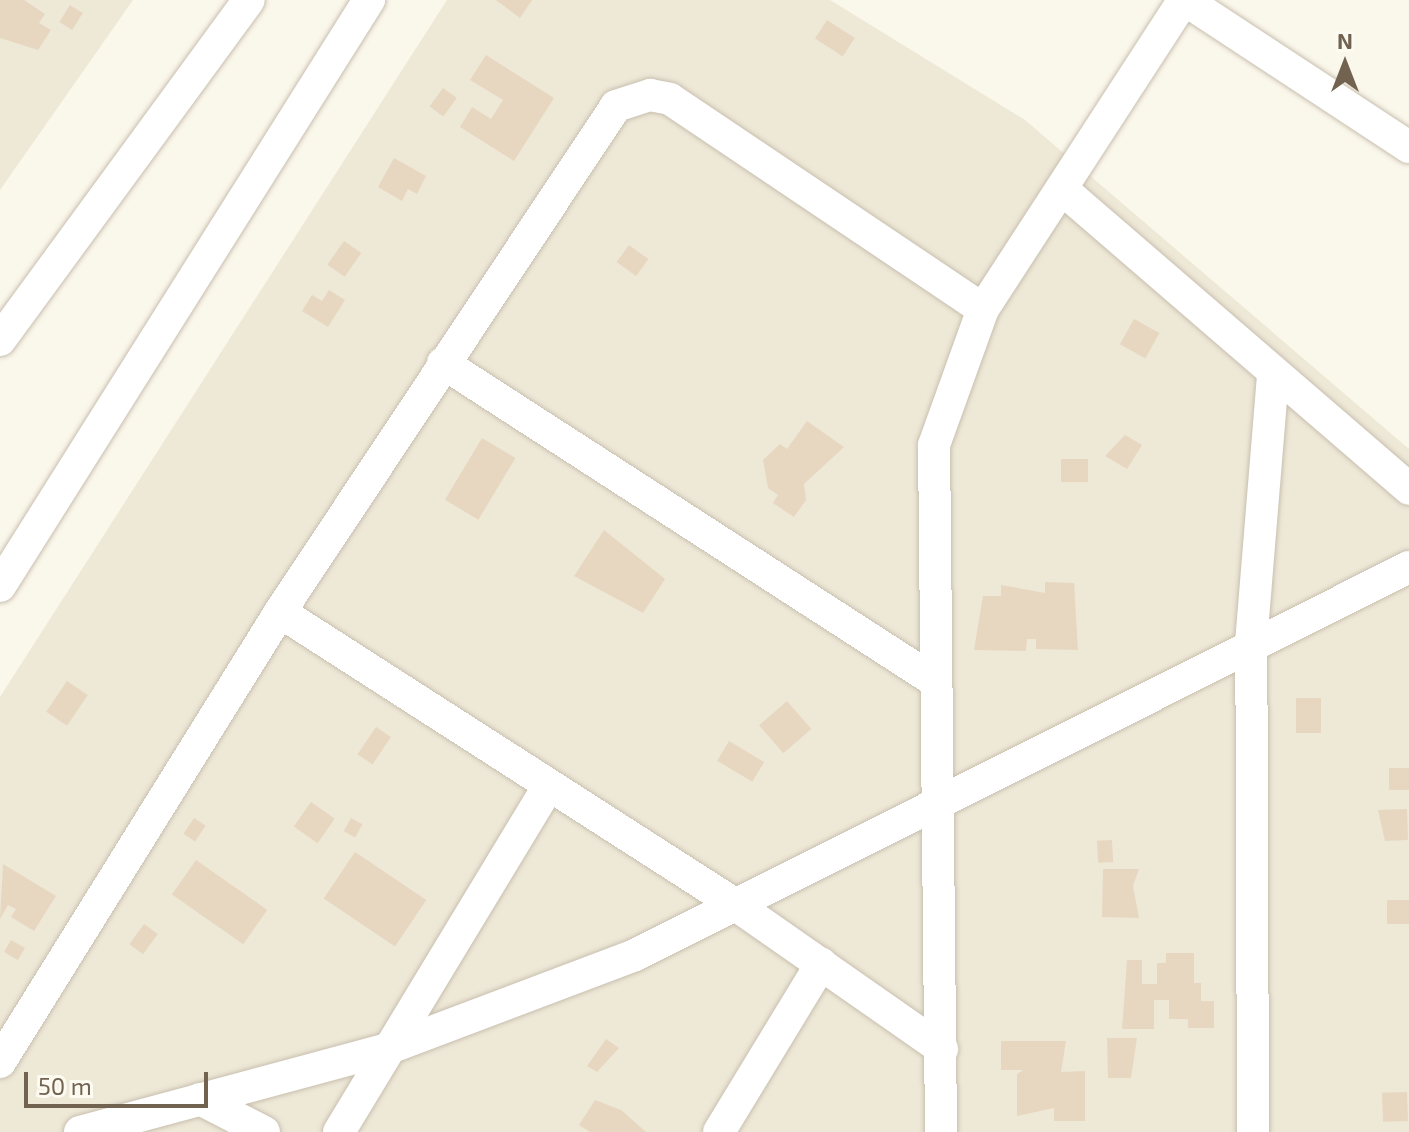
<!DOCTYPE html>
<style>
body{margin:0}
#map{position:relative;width:1409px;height:1132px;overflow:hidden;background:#faf7eb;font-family:"Exo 2",sans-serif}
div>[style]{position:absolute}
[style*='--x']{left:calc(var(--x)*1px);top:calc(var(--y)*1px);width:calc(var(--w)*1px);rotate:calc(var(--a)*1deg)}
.residential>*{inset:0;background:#eee8d7}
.building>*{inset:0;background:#e7d7c0;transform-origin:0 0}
.roads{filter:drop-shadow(0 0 2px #c8bfaf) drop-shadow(0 0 2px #c8bfaf)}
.minor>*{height:32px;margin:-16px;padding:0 16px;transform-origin:16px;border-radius:16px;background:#fff}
span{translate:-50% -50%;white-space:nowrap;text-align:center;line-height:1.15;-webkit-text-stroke:6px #fdfbf1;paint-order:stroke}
.north{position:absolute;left:1305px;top:24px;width:80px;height:80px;-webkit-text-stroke:6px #fdfbf1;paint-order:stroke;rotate:0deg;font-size:22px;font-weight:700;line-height:32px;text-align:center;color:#726351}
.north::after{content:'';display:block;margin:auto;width:28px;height:36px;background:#726351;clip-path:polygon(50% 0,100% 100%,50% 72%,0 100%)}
.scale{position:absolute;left:24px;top:1072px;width:184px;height:36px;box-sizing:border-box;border:4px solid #726351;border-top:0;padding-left:10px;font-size:24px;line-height:28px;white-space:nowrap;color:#726351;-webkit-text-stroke:6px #fdfbf1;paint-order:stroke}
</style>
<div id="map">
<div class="residential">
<div style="clip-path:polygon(0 0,133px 0,0 190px)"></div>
<div style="clip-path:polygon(447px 0,830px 0,1025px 120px,1409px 449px,1409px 1132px,0 1132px,0 697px)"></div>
</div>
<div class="building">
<div style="clip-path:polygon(0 0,24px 0,45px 14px,39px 23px,51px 30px,38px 50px,0 38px)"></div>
<div style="clip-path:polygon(496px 0,532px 0,520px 18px)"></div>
<div style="left:70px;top:5px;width:15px;height:20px;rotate:32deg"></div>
<div style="left:827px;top:20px;width:33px;height:22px;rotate:33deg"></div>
<div style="clip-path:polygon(486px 55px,554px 98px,514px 161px,460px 127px,472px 107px,491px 119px,503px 100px,470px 80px)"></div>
<div style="left:443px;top:88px;width:17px;height:23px;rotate:36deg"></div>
<div style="clip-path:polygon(394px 158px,426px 176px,417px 194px,408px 189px,402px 201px,378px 187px)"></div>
<div style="left:344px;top:241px;width:21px;height:29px;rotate:35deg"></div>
<div style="left:629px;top:245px;width:24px;height:21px;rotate:36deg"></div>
<div style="clip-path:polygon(329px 290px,345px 300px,328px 327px,302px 311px,312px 295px,322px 301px)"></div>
<div style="left:1134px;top:319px;width:29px;height:29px;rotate:29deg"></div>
<div style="clip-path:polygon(807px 421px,844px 447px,804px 484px,806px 500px,794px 517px,773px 503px,778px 495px,768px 488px,763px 460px,780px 444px,787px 449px)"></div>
<div style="clip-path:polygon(1125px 435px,1142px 445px,1127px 469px,1105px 456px)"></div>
<div style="left:482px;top:438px;width:39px;height:72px;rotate:31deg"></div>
<div style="left:1061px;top:459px;width:27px;height:23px"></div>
<div style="clip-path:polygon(604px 530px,665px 579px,643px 613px,574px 576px)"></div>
<div style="clip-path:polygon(1045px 582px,1074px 583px,1078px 650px,1036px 649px,1036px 639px,1027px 639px,1026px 651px,974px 650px,983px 596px,1001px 596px,1001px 585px,1045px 593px)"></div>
<div style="left:67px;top:681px;width:25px;height:37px;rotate:34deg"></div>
<div style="left:1296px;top:698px;width:25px;height:35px"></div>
<div style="left:787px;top:701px;width:37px;height:37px;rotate:49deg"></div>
<div style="left:376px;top:727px;width:18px;height:33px;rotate:34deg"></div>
<div style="left:729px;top:741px;width:41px;height:23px;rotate:31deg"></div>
<div style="left:1389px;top:768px;width:20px;height:22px"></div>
<div style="left:311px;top:802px;width:29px;height:30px;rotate:35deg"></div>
<div style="clip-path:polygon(1407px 809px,1408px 840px,1385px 841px,1378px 810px)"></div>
<div style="left:194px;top:818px;width:14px;height:19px;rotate:34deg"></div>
<div style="left:351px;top:818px;width:13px;height:15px;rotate:29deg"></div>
<div style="left:1112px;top:840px;width:22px;height:15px;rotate:87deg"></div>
<div style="left:355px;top:852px;width:86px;height:56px;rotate:34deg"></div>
<div style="left:196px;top:860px;width:87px;height:42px;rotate:35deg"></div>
<div style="clip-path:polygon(3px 864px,56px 896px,34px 931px,11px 917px,16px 909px,8px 905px,0 919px)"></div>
<div style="clip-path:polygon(1103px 869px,1139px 869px,1133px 886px,1139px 918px,1102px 917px)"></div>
<div style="left:1409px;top:900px;width:24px;height:22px;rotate:90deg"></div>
<div style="left:144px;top:924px;width:17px;height:25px;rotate:36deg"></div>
<div style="left:11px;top:940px;width:16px;height:14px;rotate:30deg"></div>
<div style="clip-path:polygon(1166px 953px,1194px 953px,1194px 983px,1201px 983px,1201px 1001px,1214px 1001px,1214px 1028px,1188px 1028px,1188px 1019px,1169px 1019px,1169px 1000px,1154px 1000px,1154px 1029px,1122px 1029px,1127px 960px,1142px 960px,1142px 984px,1157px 984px,1157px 963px,1166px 963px)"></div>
<div style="clip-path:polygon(1107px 1038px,1137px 1038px,1131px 1078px,1108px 1078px)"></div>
<div style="clip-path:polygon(606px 1039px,619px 1048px,597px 1072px,587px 1066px)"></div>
<div style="clip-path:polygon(1001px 1041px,1066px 1041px,1061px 1072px,1085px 1071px,1085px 1121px,1054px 1121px,1054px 1108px,1017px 1116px,1017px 1074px,1023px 1070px,1001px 1070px)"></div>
<div style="left:1407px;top:1092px;width:29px;height:25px;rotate:88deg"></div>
<div style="clip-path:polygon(595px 1100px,621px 1110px,646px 1132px,590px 1132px,579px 1125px)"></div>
</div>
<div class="roads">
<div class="minor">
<div style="--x:1185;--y:0;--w:268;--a:33.3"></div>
<div style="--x:1062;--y:189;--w:459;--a:40.8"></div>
<div style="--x:0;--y:340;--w:421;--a:-53.8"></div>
<div style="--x:443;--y:363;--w:586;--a:32.88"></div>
<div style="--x:0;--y:586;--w:693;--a:-57.8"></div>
<div style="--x:280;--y:612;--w:538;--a:32.72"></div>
<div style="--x:733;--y:903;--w:255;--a:34.9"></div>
<div style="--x:0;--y:1062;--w:530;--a:-58.11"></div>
<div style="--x:280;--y:612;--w:607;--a:-56.41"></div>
<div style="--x:616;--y:106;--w:36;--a:-18"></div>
<div style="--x:650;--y:95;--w:20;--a:11"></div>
<div style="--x:670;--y:99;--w:377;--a:33.9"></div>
<div style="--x:200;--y:1099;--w:72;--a:27.3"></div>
<div style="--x:80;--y:1132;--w:315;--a:-15.1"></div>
<div style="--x:384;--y:1050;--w:268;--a:-20.7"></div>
<div style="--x:635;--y:955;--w:866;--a:-26.62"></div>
<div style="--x:339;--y:1132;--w:401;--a:-58.8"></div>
<div style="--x:719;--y:1132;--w:197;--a:-58.7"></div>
<div style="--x:941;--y:1132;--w:687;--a:-90.58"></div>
<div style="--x:934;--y:445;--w:145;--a:-70.2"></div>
<div style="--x:983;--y:309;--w:369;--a:-57"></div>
<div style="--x:1253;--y:1132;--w:489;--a:-90.2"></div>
<div style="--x:1251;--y:643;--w:271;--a:-85.3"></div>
</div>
</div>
<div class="north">N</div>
<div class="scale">50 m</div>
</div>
